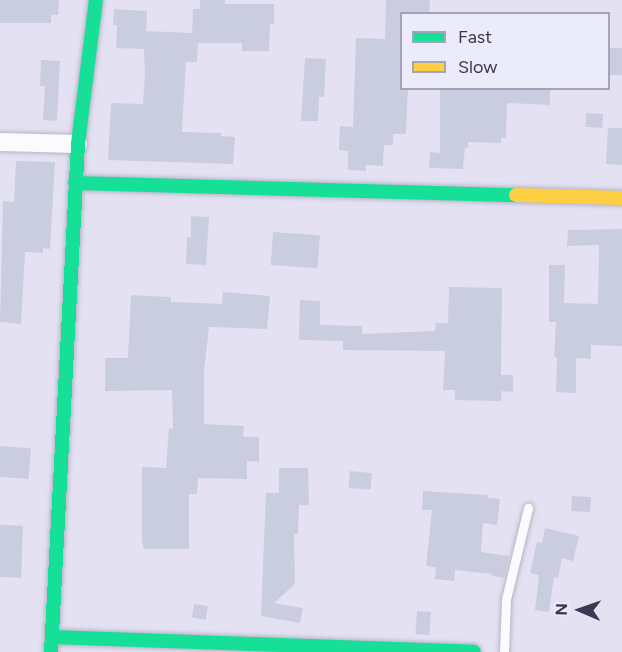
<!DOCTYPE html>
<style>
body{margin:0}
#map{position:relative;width:622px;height:652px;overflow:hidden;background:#e4e2f2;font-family:Figtree,sans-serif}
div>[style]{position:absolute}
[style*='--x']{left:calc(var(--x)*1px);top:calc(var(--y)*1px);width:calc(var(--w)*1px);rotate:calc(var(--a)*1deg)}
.building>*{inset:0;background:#cacde0;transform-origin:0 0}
.roads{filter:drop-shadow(0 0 2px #b6b4c8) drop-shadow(0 0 2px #b6b4c8)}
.lane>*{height:9px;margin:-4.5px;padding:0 4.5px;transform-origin:4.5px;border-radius:4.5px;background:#fbfbfd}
.street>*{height:18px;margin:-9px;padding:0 9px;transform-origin:9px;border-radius:9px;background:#fbfbfd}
.fast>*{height:14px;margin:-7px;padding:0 7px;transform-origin:7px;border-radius:7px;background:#16e098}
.slow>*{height:14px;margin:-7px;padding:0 7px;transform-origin:7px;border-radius:7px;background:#ffcf43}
span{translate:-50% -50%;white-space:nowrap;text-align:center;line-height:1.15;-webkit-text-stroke:6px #ecebf9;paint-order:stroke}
.legend{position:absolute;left:400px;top:12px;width:210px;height:78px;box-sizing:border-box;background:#ecebf9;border:2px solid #a5a3b7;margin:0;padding:8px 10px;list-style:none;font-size:18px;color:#3b3854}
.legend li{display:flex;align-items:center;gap:12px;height:30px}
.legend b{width:30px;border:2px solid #a5a3b7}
.north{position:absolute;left:550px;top:580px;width:60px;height:60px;-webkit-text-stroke:4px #ecebf9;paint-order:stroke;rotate:272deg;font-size:16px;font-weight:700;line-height:24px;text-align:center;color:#3b3854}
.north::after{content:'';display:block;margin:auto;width:21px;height:27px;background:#3b3854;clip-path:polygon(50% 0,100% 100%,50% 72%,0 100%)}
</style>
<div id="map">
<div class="building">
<div style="clip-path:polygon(0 0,59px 0,58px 15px,51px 15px,51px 23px,0 23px)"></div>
<div style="clip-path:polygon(200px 0,225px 0,225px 4px,274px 4px,274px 24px,270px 24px,269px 51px,242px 51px,242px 43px,198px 43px,197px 62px,186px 62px,182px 132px,221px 133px,221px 136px,235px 137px,233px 164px,108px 160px,111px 103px,143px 104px,145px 74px,144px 49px,116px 48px,117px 25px,113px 25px,114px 9px,147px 11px,146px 31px,192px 33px,193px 9px,200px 9px)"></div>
<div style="clip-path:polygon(386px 0,430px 0,429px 14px,402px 14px,402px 88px,408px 88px,406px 134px,393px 134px,393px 145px,384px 145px,383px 166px,366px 165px,366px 171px,348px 170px,348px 151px,339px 150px,340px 126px,353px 127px,356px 38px,385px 39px)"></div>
<div style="left:609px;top:48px;width:13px;height:27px"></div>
<div style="clip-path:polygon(305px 58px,326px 59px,324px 97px,319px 97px,318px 121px,301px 121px)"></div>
<div style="clip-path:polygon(41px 60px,60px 61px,57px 121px,43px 120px,45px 86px,40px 86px)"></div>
<div style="clip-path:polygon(440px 88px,550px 88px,550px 105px,507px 103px,506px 138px,501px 138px,501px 143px,468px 142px,468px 148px,465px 147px,463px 169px,429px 168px,430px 152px,440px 153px)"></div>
<div style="left:586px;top:113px;width:17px;height:14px;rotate:3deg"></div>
<div style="clip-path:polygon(608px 128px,622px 128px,622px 165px,606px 164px)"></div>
<div style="clip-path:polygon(16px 161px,55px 162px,50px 249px,43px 248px,43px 253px,25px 252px,21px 324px,0 322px,3px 201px,14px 202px)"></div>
<div style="clip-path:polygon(191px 216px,209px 217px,206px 265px,186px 264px,187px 237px,191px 237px)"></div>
<div style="clip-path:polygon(622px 229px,622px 346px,591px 345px,591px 359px,576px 358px,576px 393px,556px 392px,557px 357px,554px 357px,556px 322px,549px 322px,549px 265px,565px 265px,564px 303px,598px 304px,599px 245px,567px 246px,568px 230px)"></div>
<div style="left:273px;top:232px;width:47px;height:33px;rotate:4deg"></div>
<div style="clip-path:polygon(449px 287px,502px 288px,501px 375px,513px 375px,513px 392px,502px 391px,501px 401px,455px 400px,455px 390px,443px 390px,445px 351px,343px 350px,343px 341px,299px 340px,300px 300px,320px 301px,320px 325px,362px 326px,362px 334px,435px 331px,436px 323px,448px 323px)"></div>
<div style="clip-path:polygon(223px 292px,270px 296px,267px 329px,209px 327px,204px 371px,204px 424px,244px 426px,243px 437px,259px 437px,259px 462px,247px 461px,247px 479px,198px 478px,197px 494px,189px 494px,189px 549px,144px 549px,142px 541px,142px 467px,166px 468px,169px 428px,173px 429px,172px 390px,105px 391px,105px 358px,128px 358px,131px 295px,171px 297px,171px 302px,222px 304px)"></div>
<div style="left:0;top:446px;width:31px;height:31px;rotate:4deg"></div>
<div style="clip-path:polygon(279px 468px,308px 468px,309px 505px,299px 505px,298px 534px,294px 534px,295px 584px,274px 603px,303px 608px,300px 623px,261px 616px,266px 493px,279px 493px)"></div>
<div style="left:350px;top:471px;width:22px;height:17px;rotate:5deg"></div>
<div style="clip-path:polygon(423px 491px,488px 495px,488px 498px,500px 499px,497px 525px,483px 523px,481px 552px,509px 556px,504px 578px,492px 576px,492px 574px,455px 570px,454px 581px,435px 579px,436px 567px,426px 566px,432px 510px,422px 510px)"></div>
<div style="left:572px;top:496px;width:19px;height:15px;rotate:3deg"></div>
<div style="left:0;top:525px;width:23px;height:52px;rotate:2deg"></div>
<div style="clip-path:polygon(545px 528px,579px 536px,573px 561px,562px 558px,558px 578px,554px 577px,549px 612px,535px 610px,539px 575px,530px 573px,537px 542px,542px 543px)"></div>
<div style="left:194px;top:604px;width:14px;height:14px;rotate:8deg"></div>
<div style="left:417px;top:611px;width:14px;height:23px;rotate:4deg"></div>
</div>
<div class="roads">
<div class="lane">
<div style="--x:504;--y:652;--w:53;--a:-87.8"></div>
<div style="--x:506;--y:599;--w:94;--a:-76.4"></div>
</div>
<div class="street">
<div style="--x:0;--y:142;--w:78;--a:1.5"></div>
</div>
<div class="fast">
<div style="--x:75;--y:183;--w:441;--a:1.6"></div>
<div style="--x:52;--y:637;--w:422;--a:2"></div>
<div style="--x:51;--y:652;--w:509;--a:-86.96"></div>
<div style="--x:78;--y:144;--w:145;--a:-82.9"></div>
</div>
<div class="slow">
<div style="--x:516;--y:195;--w:106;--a:1.6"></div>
</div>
</div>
<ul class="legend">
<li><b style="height:8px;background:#16e098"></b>Fast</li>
<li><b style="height:8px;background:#ffcf43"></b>Slow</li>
</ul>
<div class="north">N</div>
</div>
